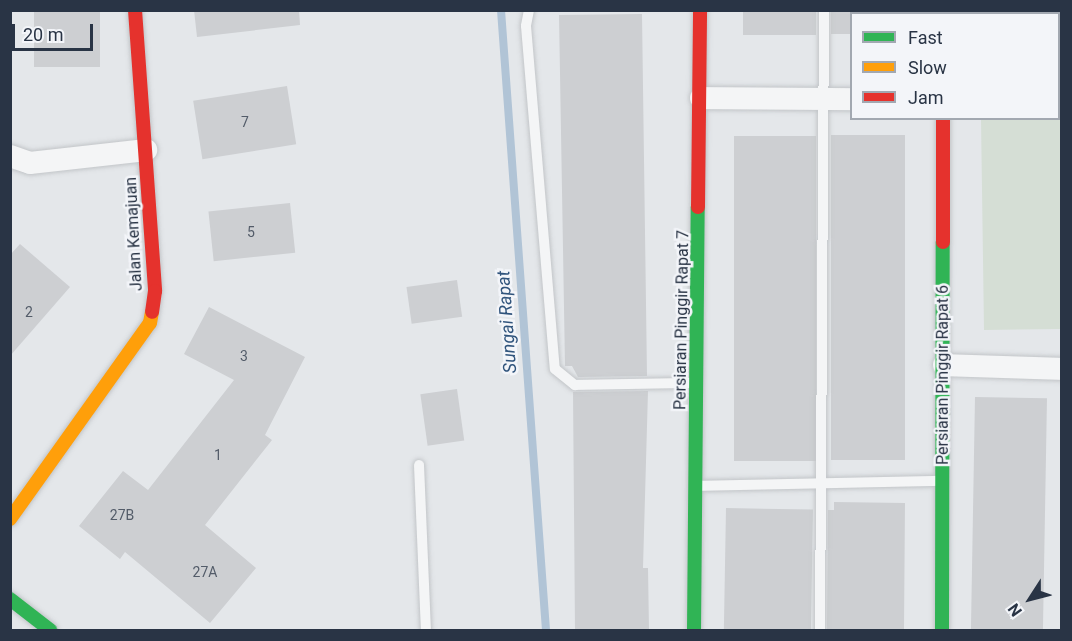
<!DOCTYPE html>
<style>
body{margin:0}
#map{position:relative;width:1072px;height:641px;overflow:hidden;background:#e4e7ea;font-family:Roboto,sans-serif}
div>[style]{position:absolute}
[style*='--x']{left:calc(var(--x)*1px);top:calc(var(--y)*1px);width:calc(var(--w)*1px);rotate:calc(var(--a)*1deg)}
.green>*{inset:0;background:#d5ded5}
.stream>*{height:8px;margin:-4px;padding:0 4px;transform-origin:4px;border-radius:4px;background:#b1c4d6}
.building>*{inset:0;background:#cdcfd2;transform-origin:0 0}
.roads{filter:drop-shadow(0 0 2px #c2c5c8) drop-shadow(0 0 2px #c2c5c8)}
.lane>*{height:10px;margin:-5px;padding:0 5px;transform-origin:5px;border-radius:5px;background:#f4f5f6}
.street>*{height:22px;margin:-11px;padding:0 11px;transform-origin:11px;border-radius:11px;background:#f4f5f6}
.fast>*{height:14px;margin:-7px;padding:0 7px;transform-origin:7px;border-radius:7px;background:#30b455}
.slow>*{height:14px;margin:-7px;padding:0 7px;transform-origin:7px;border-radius:7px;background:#ff9f0a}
.jam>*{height:14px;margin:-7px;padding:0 7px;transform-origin:7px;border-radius:7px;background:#e5322d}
span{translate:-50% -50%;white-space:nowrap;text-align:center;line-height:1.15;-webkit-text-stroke:5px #f3f5f9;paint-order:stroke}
.number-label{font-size:14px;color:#535c69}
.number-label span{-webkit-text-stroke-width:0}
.street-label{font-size:16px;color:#293445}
.water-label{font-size:18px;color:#30547c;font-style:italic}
.frame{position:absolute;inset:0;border:12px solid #293445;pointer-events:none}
.legend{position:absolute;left:850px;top:12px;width:210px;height:108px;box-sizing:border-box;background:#f3f5f9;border:2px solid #a2a8b1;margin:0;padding:8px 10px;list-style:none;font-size:18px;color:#293445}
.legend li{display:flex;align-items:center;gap:12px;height:30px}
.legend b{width:30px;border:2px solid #a2a8b1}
.north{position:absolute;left:1000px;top:569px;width:60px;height:60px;-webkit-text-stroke:4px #f3f5f9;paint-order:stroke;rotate:234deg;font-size:16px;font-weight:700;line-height:24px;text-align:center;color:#293445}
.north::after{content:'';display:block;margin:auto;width:21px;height:27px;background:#293445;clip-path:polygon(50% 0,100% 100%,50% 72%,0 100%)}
.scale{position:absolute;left:12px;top:24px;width:81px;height:27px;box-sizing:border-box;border:3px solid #293445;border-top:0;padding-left:8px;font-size:18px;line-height:21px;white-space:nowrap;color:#293445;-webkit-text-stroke:4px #f3f5f9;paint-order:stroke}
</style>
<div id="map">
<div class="green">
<div style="clip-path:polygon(980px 11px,1061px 11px,1061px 329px,984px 330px,981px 119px,1058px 118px,1058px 14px)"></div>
</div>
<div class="stream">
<div style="--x:501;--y:10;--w:622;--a:85.85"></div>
</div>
<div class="building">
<div style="left:34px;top:10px;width:66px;height:57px"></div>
<div style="clip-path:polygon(194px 10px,299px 10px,300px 25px,197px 37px)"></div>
<div style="left:743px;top:10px;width:73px;height:25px"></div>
<div style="left:831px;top:10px;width:21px;height:24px"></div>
<div style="clip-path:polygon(642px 14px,647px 376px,578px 377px,572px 366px,565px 366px,559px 15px)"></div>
<div style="left:287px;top:86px;width:59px;height:95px;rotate:81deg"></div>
<div style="left:905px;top:135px;width:325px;height:74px;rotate:90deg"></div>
<div style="left:734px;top:136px;width:82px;height:325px"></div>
<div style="left:290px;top:203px;width:50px;height:82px;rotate:84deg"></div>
<div style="clip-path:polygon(20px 244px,70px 287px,10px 356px,10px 255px)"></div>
<div style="left:457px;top:280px;width:37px;height:51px;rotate:82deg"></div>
<div style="clip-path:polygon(209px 307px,305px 357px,265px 435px,272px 440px,205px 525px,256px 568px,210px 623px,125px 552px,120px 559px,79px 526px,123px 471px,148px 490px,234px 380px,184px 354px)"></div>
<div style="left:457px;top:389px;width:52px;height:37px;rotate:82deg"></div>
<div style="clip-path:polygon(648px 391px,643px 568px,648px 568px,649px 630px,575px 630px,573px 392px)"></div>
<div style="left:975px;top:397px;width:72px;height:233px;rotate:1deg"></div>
<div style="clip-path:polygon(834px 502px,905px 503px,904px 630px,827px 630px,828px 510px,834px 510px)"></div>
<div style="left:726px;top:508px;width:87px;height:122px;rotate:1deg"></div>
</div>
<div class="roads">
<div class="lane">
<div style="--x:529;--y:10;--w:16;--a:101"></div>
<div style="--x:526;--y:26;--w:344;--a:85.2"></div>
<div style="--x:555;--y:369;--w:26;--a:39"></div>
<div style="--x:575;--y:385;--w:120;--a:-1"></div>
<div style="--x:419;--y:465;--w:165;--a:87.6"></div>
<div style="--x:697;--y:486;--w:242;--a:-1.2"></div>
<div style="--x:820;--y:630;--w:620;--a:-89.63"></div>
</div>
<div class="street">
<div style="--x:943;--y:14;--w:4;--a:-90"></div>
<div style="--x:701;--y:98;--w:151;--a:0.4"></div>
<div style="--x:10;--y:156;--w:21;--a:19"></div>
<div style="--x:30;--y:163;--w:117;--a:-6.4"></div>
<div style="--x:944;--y:365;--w:118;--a:1.9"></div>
</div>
<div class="fast">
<div style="--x:10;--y:599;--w:51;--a:37.8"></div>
<div style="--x:694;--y:630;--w:423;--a:-89.5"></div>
<div style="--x:942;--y:630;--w:388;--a:-89.9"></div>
</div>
<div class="slow">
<div style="--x:10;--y:519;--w:241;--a:-54.5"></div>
<div style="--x:150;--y:323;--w:11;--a:-80"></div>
</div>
<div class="jam">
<div style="--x:135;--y:10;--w:282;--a:85.9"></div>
<div style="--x:155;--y:291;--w:21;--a:98"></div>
<div style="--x:698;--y:207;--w:197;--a:-89.4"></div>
<div style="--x:943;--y:242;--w:124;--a:-90"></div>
</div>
</div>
<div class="number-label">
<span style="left:245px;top:122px">7</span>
<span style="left:251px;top:232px">5</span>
<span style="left:29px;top:312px">2</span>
<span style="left:244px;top:356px">3</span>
<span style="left:218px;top:455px">1</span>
<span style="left:122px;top:515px">27B</span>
<span style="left:205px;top:572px">27A</span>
</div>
<div class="street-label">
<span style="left:134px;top:234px;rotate:-93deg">Jalan Kemajuan</span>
<span style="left:682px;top:320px;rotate:-89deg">Persiaran Pinggir Rapat 7</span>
<span style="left:943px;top:375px;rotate:-90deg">Persiaran Pinggir Rapat 6</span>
</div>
<div class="water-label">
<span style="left:507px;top:322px;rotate:-94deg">Sungai Rapat</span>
</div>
<div class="frame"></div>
<ul class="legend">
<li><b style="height:8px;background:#30b455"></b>Fast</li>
<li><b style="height:8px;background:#ff9f0a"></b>Slow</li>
<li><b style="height:8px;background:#e5322d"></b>Jam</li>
</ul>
<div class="north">N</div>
<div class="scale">20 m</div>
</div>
